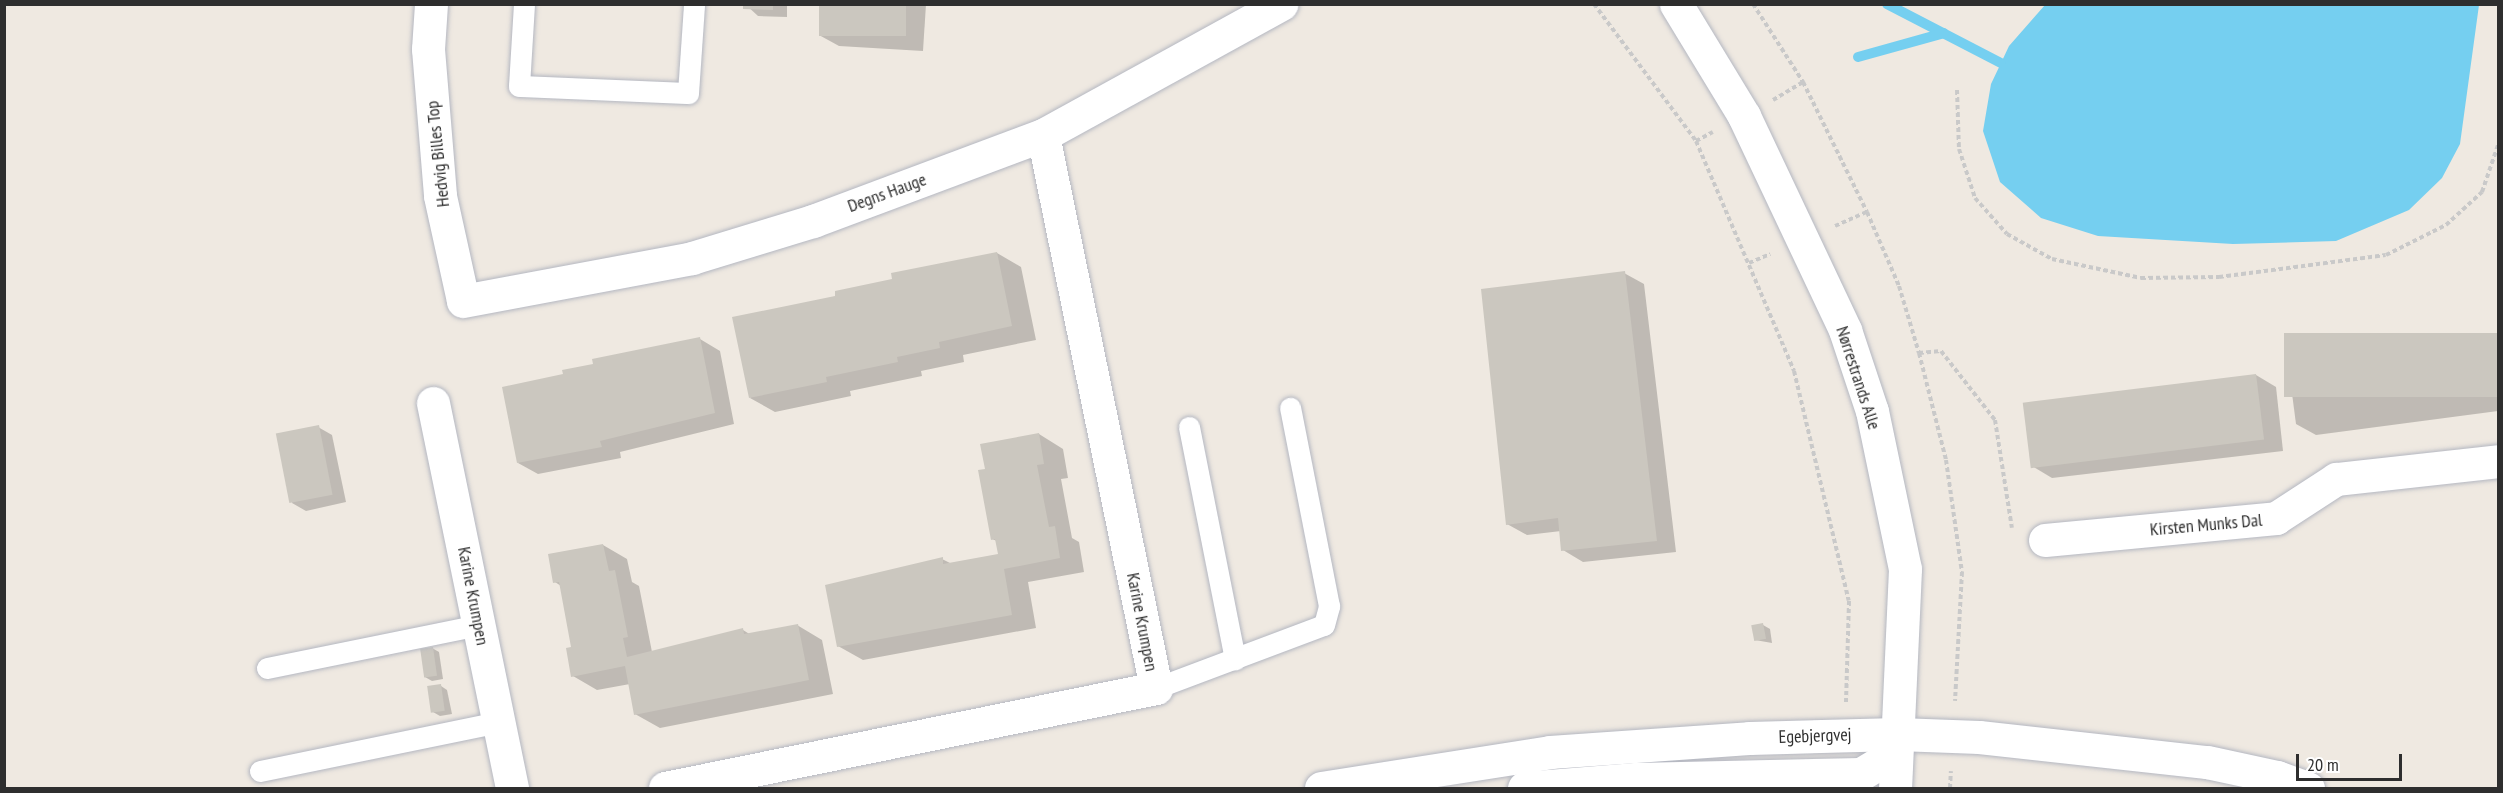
<!DOCTYPE html>
<meta charset="utf-8">
<style>
body{margin:0}
#map{position:relative;width:2503px;height:793px;overflow:hidden;background:#efe9e1;font-family:"PT Sans Narrow",sans-serif}
div>[style]{position:absolute}
[style*='--x']{left:calc(var(--x)*1px);top:calc(var(--y)*1px);width:calc(var(--w)*1px);rotate:calc(var(--a)*1deg)}
.water>*{inset:0;background:#75cff0}
.shadow>*{inset:0;background:#0003}
.stream>*{height:10px;margin:-5px;padding:0 5px;transform-origin:5px;border-radius:5px;background:#75cff0}
.building>*{inset:0;background:#cbc7bf;transform-origin:0 0}
.path>*{height:4px;margin-top:-2px;transform-origin:0;background:repeating-linear-gradient(90deg,#c9c9c9 0 4.5px,transparent 0 7.5px)}
.roads{filter:drop-shadow(0 0 2px #b4b7c1) drop-shadow(0 0 2px #b4b7c1)}
.lane>*{height:21px;margin:-10.5px;padding:0 10.5px;transform-origin:10.5px;border-radius:10.5px;background:#fff}
.street>*{height:33px;margin:-16.5px;padding:0 16.5px;transform-origin:16.5px;border-radius:16.5px;background:#fff}
.secondary>*{height:33px;margin:-16.5px;padding:0 16.5px;transform-origin:16.5px;border-radius:16.5px;background:#fff}
span{translate:-50% -50%;white-space:nowrap;text-align:center;line-height:1.15;-webkit-text-stroke:4.5px #fff;paint-order:stroke}
.street-label{font-size:18px;color:#2e2e2e}
.frame{position:absolute;inset:0;border:6px solid #2e2e2e;pointer-events:none}
.scale{position:absolute;left:2296px;top:754px;width:106px;height:27px;box-sizing:border-box;border:3px solid #2e2e2e;border-top:0;padding-left:8px;font-size:18px;line-height:21px;white-space:nowrap;color:#2e2e2e;-webkit-text-stroke:4px #fff;paint-order:stroke}
</style>
<div id="map">
<div class="water">
<div style="clip-path:polygon(2045px 5px,2479px 5px,2460px 144px,2442px 178px,2409px 210px,2336px 241px,2233px 244px,2098px 236px,2041px 218px,2000px 182px,1983px 131px,1991px 84px,2001px 63px,2009px 46px)"></div>
</div>
<div class="shadow">
<div style="clip-path:polygon(745px 4px,787px 4px,787px 17px,758px 16px)"></div>
<div style="clip-path:polygon(821px 4px,926px 4px,923px 51px,839px 46px,819px 35px)"></div>
<div style="clip-path:polygon(997px 253px,1021px 267px,1036px 340px,963px 355px,964px 362px,921px 371px,922px 376px,850px 391px,851px 396px,775px 412px,750px 398px,837px 297px)"></div>
<div style="clip-path:polygon(1624px 273px,1644px 284px,1676px 552px,1583px 562px,1563px 550px,1561px 531px,1527px 535px,1507px 524px)"></div>
<div style="clip-path:polygon(2498px 335px,2498px 411px,2316px 435px,2296px 424px,2288px 363px)"></div>
<div style="clip-path:polygon(700px 339px,720px 351px,734px 424px,620px 452px,621px 458px,538px 474px,518px 463px,565px 376px)"></div>
<div style="clip-path:polygon(2256px 375px,2276px 387px,2283px 451px,2052px 478px,2032px 466px)"></div>
<div style="clip-path:polygon(318px 427px,332px 435px,346px 502px,306px 511px,292px 503px)"></div>
<div style="clip-path:polygon(1039px 434px,1063px 449px,1068px 478px,1061px 479px,1072px 538px,1079px 542px,1084px 572px,1028px 582px,1036px 628px,863px 660px,838px 646px,942px 559px,952px 564px,1000px 556px,997px 541px,992px 539px,986px 470px)"></div>
<div style="clip-path:polygon(603px 545px,627px 559px,632px 582px,639px 586px,652px 652px,743px 630px,751px 635px,797px 625px,822px 640px,833px 694px,660px 728px,635px 714px,630px 684px,597px 690px,573px 676px,573px 648px,561px 586px,555px 582px)"></div>
<div style="clip-path:polygon(1763px 625px,1770px 629px,1772px 643px,1755px 640px)"></div>
<div style="clip-path:polygon(432px 648px,439px 652px,443px 679px,432px 681px,425px 677px)"></div>
<div style="clip-path:polygon(441px 686px,447px 690px,452px 714px,440px 716px,433px 712px)"></div>
</div>
<div class="stream">
<div style="--x:1887;--y:4;--w:128;--a:27.4"></div>
<div style="--x:1858;--y:57;--w:89;--a:-15.6"></div>
</div>
<div class="building">
<div style="clip-path:polygon(743px 4px,773px 4px,773px 10px,743px 9px)"></div>
<div style="left:819px;top:4px;width:87px;height:32px"></div>
<div style="clip-path:polygon(997px 252px,1012px 326px,939px 342px,940px 348px,897px 357px,898px 362px,826px 377px,827px 382px,749px 398px,732px 317px,835px 296px,835px 291px,892px 279px,891px 273px)"></div>
<div style="clip-path:polygon(1625px 271px,1657px 541px,1561px 551px,1558px 518px,1506px 525px,1481px 289px)"></div>
<div style="left:2498px;top:333px;width:64px;height:214px;rotate:90deg"></div>
<div style="clip-path:polygon(700px 337px,715px 413px,600px 441px,602px 447px,517px 463px,502px 387px,563px 374px,562px 370px,593px 364px,592px 359px)"></div>
<div style="left:2256px;top:374px;width:66px;height:235px;rotate:83deg"></div>
<div style="left:319px;top:425px;width:71px;height:44px;rotate:79deg"></div>
<div style="clip-path:polygon(1039px 433px,1044px 464px,1037px 465px,1049px 527px,1055px 526px,1060px 558px,1004px 569px,1012px 615px,837px 647px,825px 585px,943px 557px,943px 564px,998px 554px,995px 539px,991px 540px,978px 470px,985px 469px,980px 444px)"></div>
<div style="clip-path:polygon(603px 544px,609px 571px,615px 570px,628px 637px,623px 638px,627px 657px,743px 628px,744px 634px,798px 624px,809px 680px,634px 715px,625px 666px,571px 677px,566px 648px,571px 647px,559px 582px,553px 583px,548px 554px)"></div>
<div style="left:1763px;top:623px;width:16px;height:12px;rotate:79deg"></div>
<div style="left:433px;top:647px;width:29px;height:13px;rotate:82deg"></div>
<div style="left:441px;top:684px;width:27px;height:14px;rotate:82deg"></div>
</div>
<div class="path">
<div style="--x:1594;--y:4;--w:171;--a:53.3"></div>
<div style="--x:1696;--y:141;--w:250;--a:66.9"></div>
<div style="--x:1794;--y:371;--w:236;--a:76.6"></div>
<div style="--x:1849;--y:601;--w:101;--a:91.7"></div>
<div style="--x:1753;--y:4;--w:93;--a:57.3"></div>
<div style="--x:1803;--y:82;--w:145;--a:63.8"></div>
<div style="--x:1867;--y:212;--w:81;--a:66.6"></div>
<div style="--x:1899;--y:286;--w:70;--a:73.4"></div>
<div style="--x:1919;--y:353;--w:110;--a:75.8"></div>
<div style="--x:1946;--y:460;--w:113;--a:81.9"></div>
<div style="--x:1962;--y:572;--w:129;--a:93.1"></div>
<div style="--x:1957;--y:90;--w:59;--a:88.1"></div>
<div style="--x:1959;--y:149;--w:52;--a:71.9"></div>
<div style="--x:1975;--y:198;--w:48;--a:48.4"></div>
<div style="--x:2007;--y:234;--w:51;--a:29.1"></div>
<div style="--x:2052;--y:259;--w:91;--a:12.1"></div>
<div style="--x:2141;--y:278;--w:78;--a:-0.7"></div>
<div style="--x:2219;--y:277;--w:168;--a:-7.5"></div>
<div style="--x:2386;--y:255;--w:67;--a:-26.6"></div>
<div style="--x:2446;--y:225;--w:49;--a:-42.5"></div>
<div style="--x:2482;--y:192;--w:50;--a:-71.2"></div>
<div style="--x:1773;--y:100;--w:35;--a:-31"></div>
<div style="--x:1696;--y:141;--w:19;--a:-28"></div>
<div style="--x:1835;--y:226;--w:35;--a:-24"></div>
<div style="--x:1749;--y:263;--w:23;--a:-23"></div>
<div style="--x:1919;--y:353;--w:22;--a:-5"></div>
<div style="--x:1941;--y:351;--w:88;--a:52"></div>
<div style="--x:1995;--y:420;--w:109;--a:81.1"></div>
<div style="--x:1950;--y:788;--w:17;--a:-87"></div>
</div>
<div class="roads">
<div class="lane">
<div style="--x:524;--y:4;--w:82;--a:93.5"></div>
<div style="--x:519;--y:86;--w:169;--a:2.4"></div>
<div style="--x:688;--y:93;--w:89;--a:-86.1"></div>
<div style="--x:1189;--y:427;--w:237;--a:78.8"></div>
<div style="--x:267;--y:668;--w:216;--a:-11.5"></div>
<div style="--x:1156;--y:688;--w:179;--a:-20.6"></div>
<div style="--x:1324;--y:625;--w:20;--a:-75"></div>
<div style="--x:1329;--y:606;--w:202;--a:-101.1"></div>
<div style="--x:260;--y:771;--w:243;--a:-11.6"></div>
</div>
<div class="street">
<div style="--x:431;--y:4;--w:45;--a:93.8"></div>
<div style="--x:428;--y:49;--w:147;--a:85.3"></div>
<div style="--x:440;--y:196;--w:107;--a:77.6"></div>
<div style="--x:463;--y:301;--w:233;--a:-10.6"></div>
<div style="--x:692;--y:258;--w:127;--a:-17"></div>
<div style="--x:813;--y:221;--w:246;--a:-20.5"></div>
<div style="--x:1043;--y:135;--w:272;--a:-28.8"></div>
<div style="--x:1676;--y:4;--w:131;--a:58.7"></div>
<div style="--x:1744;--y:116;--w:237;--a:64.7"></div>
<div style="--x:1845;--y:330;--w:85;--a:71.6"></div>
<div style="--x:1872;--y:411;--w:161;--a:78.2"></div>
<div style="--x:1905;--y:569;--w:219;--a:92.6"></div>
<div style="--x:433;--y:403;--w:393;--a:78.4"></div>
<div style="--x:2045;--y:540;--w:232;--a:-5.4"></div>
<div style="--x:2276;--y:518;--w:72;--a:-33"></div>
<div style="--x:2336;--y:479;--w:163;--a:-6.3"></div>
<div style="--x:665;--y:788;--w:501;--a:-11.51"></div>
<div style="--x:1156;--y:688;--w:564;--a:-101.55"></div>
</div>
<div class="secondary">
<div style="--x:1321;--y:788;--w:232;--a:-8.9"></div>
<div style="--x:1550;--y:752;--w:199;--a:-4"></div>
<div style="--x:1749;--y:738;--w:149;--a:-1.5"></div>
<div style="--x:1898;--y:734;--w:81;--a:2.1"></div>
<div style="--x:1979;--y:737;--w:229;--a:6.3"></div>
<div style="--x:2207;--y:762;--w:72;--a:12.1"></div>
<div style="--x:2277;--y:777;--w:33;--a:20"></div>
<div style="--x:1524;--y:788;--w:112;--a:-4.6"></div>
<div style="--x:1636;--y:779;--w:225;--a:-1.3"></div>
<div style="--x:1861;--y:774;--w:33;--a:-31"></div>
<div style="--x:1889;--y:757;--w:25;--a:-69"></div>
</div>
</div>
<div class="street-label">
<span style="left:438px;top:154px;rotate:-96deg">Hedvig Billes Top</span>
<span style="left:887px;top:193px;rotate:-20deg">Degns Hauge</span>
<span style="left:1858px;top:378px;rotate:72deg">Nørrestrands Alle</span>
<span style="left:2206px;top:525px;rotate:-5deg">Kirsten Munks Dal</span>
<span style="left:473px;top:596px;rotate:79deg">Karine Krumpen</span>
<span style="left:1142px;top:622px;rotate:79deg">Karine Krumpen</span>
<span style="left:1815px;top:736px;rotate:-2deg">Egebjergvej</span>
</div>
<div class="frame"></div>
<div class="scale">20 m</div>
</div>
